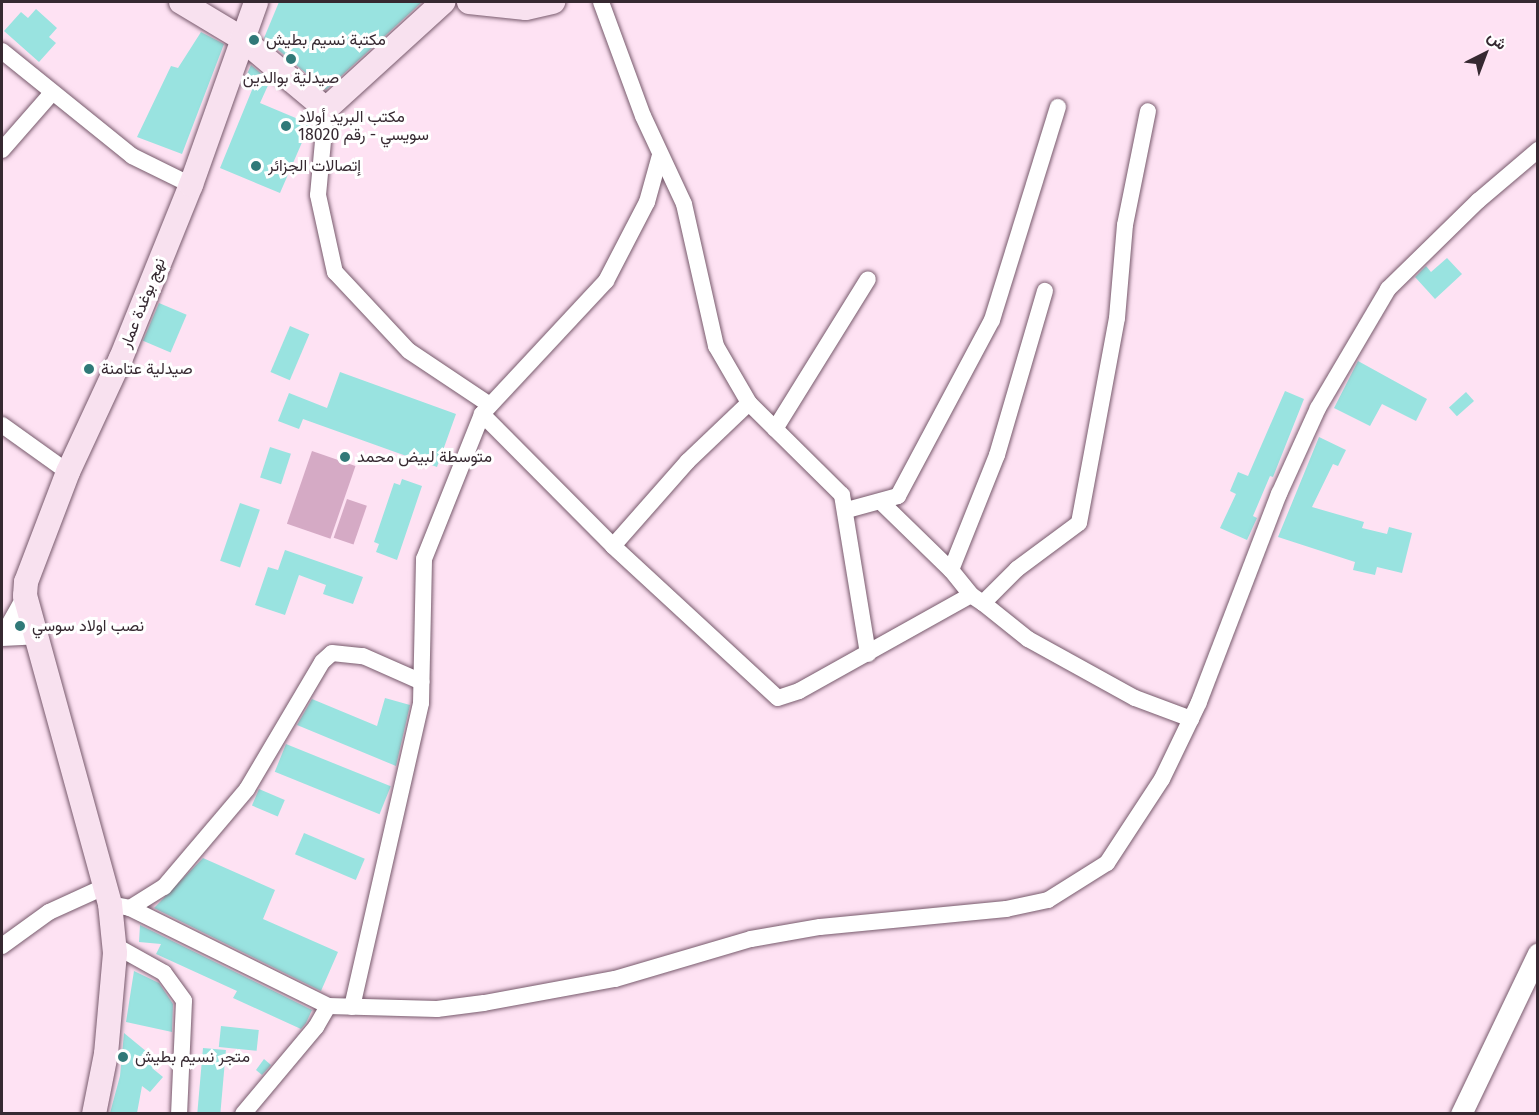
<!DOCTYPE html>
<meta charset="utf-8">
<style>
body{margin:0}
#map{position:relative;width:1539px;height:1115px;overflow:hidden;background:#fee2f3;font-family:"Fira Sans",Vazirmatn,sans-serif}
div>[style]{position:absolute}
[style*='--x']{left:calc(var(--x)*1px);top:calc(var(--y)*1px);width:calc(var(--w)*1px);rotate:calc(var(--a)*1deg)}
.green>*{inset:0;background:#d5aac5;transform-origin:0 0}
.building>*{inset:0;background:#99e3e0;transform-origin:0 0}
.roads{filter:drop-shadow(0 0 2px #775a6c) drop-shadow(0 0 2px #775a6c)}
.minor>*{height:16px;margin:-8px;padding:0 8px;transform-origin:8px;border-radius:8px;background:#fff}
.tertiary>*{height:21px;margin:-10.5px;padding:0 10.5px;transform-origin:10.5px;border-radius:10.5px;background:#fff}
.secondary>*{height:24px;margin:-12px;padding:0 12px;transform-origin:12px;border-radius:12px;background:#f8e1ef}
.dots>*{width:16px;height:16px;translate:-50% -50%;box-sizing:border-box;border:3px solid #fff;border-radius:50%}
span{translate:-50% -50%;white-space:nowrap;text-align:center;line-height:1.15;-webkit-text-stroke:6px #fff;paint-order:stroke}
.poi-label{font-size:16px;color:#362931}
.left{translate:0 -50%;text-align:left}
.street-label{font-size:16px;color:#362931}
.frame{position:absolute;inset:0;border:3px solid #362931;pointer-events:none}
.north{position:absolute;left:1455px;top:24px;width:60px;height:60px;-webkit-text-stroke:4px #fff;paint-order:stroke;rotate:42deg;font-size:16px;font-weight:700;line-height:24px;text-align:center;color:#362931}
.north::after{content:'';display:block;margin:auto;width:21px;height:27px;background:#362931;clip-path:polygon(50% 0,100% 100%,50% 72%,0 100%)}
</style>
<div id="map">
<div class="green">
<div style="left:312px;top:451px;width:46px;height:77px;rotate:19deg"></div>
<div style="left:347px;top:499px;width:21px;height:41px;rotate:19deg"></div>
</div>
<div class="building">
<div style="clip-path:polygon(279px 2px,422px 2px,326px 90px,264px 38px)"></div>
<div style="clip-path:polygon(36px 9px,57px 28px,49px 37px,56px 43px,39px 62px,4px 31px,21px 12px,28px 18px)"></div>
<div style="clip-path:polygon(201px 32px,224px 44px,182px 154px,137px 137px,171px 66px,178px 68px)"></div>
<div style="clip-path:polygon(251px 65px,270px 81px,260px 103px,310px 124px,280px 193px,220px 168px,254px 85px,244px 81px)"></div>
<div style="clip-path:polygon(1447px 258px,1462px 274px,1435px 299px,1415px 277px,1426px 266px,1431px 272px)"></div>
<div style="left:159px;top:303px;width:30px;height:41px;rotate:23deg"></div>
<div style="left:290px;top:326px;width:21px;height:50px;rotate:23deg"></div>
<div style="clip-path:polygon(1358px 361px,1427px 399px,1416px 421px,1382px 404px,1370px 426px,1334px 408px)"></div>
<div style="clip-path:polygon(340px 372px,456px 414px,437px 467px,303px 419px,299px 429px,278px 421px,289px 393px,327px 408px)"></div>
<div style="clip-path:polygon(1285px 391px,1304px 399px,1273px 477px,1270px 476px,1253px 516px,1257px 518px,1247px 540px,1220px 528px,1236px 494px,1230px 491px,1238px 472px,1248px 476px)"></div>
<div style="left:1466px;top:392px;width:12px;height:23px;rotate:48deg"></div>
<div style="clip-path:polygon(1319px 437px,1346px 450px,1338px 466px,1333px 464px,1312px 507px,1364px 522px,1362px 528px,1387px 534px,1389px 527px,1412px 533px,1402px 573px,1377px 567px,1375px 575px,1353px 570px,1355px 562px,1278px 537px)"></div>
<div style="left:270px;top:447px;width:22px;height:32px;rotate:18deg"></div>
<div style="clip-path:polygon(402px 479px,422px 486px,397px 560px,376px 552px,379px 544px,374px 542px,394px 483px,400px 485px)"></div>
<div style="left:240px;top:503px;width:21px;height:61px;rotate:19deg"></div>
<div style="clip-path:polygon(285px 550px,363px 577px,353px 604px,323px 594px,326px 585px,299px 575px,285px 615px,255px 605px,268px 567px,278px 570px)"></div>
<div style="clip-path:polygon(385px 698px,410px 705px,396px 766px,297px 725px,312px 699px,377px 726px)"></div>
<div style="left:286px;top:744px;width:113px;height:30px;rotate:22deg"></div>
<div style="left:259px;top:789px;width:28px;height:18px;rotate:23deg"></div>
<div style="left:304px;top:833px;width:66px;height:23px;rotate:23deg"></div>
<div style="clip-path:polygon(203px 858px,275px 890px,263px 919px,338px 952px,321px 991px,154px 908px)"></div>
<div style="clip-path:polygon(140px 925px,312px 1010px,306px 1023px,301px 1029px,233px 998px,237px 991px,156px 954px,161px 944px,139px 942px)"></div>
<div style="clip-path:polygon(134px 971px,159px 983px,173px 1004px,172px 1032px,126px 1022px)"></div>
<div style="left:221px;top:1026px;width:38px;height:21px;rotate:6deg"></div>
<div style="clip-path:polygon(124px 1033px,158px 1061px,152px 1068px,163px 1077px,150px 1092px,142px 1086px,137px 1113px,110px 1113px,120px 1076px)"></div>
<div style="left:203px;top:1048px;width:23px;height:65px;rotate:5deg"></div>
<div style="clip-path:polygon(264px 1059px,271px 1065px,262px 1075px,256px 1070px)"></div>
</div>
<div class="roads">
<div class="minor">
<div style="--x:601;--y:2;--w:121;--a:69.8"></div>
<div style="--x:643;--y:116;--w:97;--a:65"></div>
<div style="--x:684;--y:204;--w:146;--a:77.3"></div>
<div style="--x:716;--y:346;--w:66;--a:59.9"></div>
<div style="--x:749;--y:403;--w:131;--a:44.7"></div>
<div style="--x:842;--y:495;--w:161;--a:80.7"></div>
<div style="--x:2;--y:51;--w:167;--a:38.9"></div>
<div style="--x:132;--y:156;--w:66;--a:26.2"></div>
<div style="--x:326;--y:109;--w:86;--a:95.3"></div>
<div style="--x:318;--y:195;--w:79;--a:77.6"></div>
<div style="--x:335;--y:272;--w:108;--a:46.9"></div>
<div style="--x:409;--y:351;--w:97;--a:33.7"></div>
<div style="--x:2;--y:150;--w:74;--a:-48.8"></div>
<div style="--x:482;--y:414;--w:186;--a:45.2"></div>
<div style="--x:613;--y:546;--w:224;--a:42.7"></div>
<div style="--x:778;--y:698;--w:22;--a:-18"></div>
<div style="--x:799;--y:691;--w:197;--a:-29.2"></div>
<div style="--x:2;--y:425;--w:81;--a:35.5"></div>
<div style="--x:775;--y:429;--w:176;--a:-58.2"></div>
<div style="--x:882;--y:503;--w:96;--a:44.2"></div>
<div style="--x:951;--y:570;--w:124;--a:-68.2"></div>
<div style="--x:997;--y:455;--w:171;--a:-73.7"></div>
<div style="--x:847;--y:510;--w:53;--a:-15.4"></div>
<div style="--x:898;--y:496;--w:200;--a:-61.9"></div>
<div style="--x:992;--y:320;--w:223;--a:-72.8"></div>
<div style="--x:613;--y:546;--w:113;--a:-48.6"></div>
<div style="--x:688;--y:461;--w:84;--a:-43.6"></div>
<div style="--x:951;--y:570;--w:32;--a:51"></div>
<div style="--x:971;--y:595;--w:14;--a:34"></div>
<div style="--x:983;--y:603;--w:48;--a:-45"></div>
<div style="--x:1017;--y:569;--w:77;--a:-36.6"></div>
<div style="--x:1079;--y:523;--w:208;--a:-79.5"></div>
<div style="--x:1117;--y:318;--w:93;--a:-85.1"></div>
<div style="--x:1125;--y:225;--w:116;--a:-78.6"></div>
<div style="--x:983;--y:603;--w:58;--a:38.7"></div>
<div style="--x:1028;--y:639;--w:122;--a:28.9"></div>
<div style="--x:1135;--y:698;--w:60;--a:20.6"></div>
<div style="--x:2;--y:637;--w:47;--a:-60.7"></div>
<div style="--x:2;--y:638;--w:34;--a:-3"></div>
<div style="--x:110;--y:904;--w:20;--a:11"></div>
<div style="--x:130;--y:908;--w:40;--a:-32"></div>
<div style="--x:164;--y:887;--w:128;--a:-49.7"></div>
<div style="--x:247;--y:789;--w:147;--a:-59.4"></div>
<div style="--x:322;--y:662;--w:13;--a:-42"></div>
<div style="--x:332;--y:653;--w:31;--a:6"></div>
<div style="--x:363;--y:656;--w:64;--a:23.8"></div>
<div style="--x:130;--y:908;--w:221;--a:26.3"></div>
<div style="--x:114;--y:945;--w:57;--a:29.2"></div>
<div style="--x:164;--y:973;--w:34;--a:54"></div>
<div style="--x:184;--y:1001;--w:113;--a:92.5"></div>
<div style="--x:2;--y:946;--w:58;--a:-35.9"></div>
<div style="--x:49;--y:912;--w:63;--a:-24.5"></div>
<div style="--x:352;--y:1007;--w:312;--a:-77.2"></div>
<div style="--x:421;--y:703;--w:144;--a:-88.8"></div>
<div style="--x:424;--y:559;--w:156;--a:-68.2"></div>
<div style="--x:482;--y:414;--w:182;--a:-47"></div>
<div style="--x:606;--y:281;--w:89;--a:-62.6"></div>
<div style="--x:647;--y:202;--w:49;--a:-74.5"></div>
<div style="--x:243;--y:1114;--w:114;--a:-50"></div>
<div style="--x:316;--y:1027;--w:24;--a:-60"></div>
<div style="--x:328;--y:1006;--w:109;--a:1.6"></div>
<div style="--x:437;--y:1009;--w:47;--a:-7.3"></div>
<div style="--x:484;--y:1003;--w:133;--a:-10.4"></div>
<div style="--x:615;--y:979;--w:142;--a:-16.4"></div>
<div style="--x:751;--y:939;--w:70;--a:-9.9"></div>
<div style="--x:820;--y:927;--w:187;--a:-5.5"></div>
<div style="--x:1006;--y:909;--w:43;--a:-12.1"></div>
<div style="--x:1048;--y:900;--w:70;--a:-32.1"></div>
<div style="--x:1107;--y:863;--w:100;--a:-56.8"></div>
<div style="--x:1162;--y:779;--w:85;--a:-64.3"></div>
<div style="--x:1199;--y:702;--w:223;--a:-69"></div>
<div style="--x:1279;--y:494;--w:94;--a:-65.6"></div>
<div style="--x:1318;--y:408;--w:138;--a:-59.5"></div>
<div style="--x:1388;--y:289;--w:126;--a:-44.4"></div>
<div style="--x:1478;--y:201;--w:79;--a:-40.4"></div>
</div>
<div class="tertiary">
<div style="--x:1461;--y:1114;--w:178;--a:-64.4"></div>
</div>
<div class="secondary">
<div style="--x:181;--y:2;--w:70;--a:31"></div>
<div style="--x:241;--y:38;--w:111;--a:39.9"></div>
<div style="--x:326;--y:109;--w:159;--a:-42.4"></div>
<div style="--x:469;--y:2;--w:57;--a:6"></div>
<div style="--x:526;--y:8;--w:28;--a:-13"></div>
<div style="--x:94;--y:1114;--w:61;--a:-78.7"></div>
<div style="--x:106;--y:1054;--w:101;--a:-84.9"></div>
<div style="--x:115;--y:953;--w:49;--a:-95.8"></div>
<div style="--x:110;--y:904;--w:320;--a:-105.4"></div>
<div style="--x:25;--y:596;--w:14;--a:-86"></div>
<div style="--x:26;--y:582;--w:118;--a:-69.1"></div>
<div style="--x:68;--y:472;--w:126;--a:-65.1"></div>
<div style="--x:121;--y:358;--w:187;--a:-68"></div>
<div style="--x:191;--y:185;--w:194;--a:-70.4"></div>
</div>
</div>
<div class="dots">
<div style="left:254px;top:40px;background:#307978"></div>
<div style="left:291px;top:59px;background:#307978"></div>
<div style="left:286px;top:126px;background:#307978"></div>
<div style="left:256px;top:166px;background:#307978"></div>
<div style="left:89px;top:369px;background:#307978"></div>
<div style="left:345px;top:457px;background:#307978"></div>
<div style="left:20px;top:626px;background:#307978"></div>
<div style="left:123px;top:1057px;background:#307978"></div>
</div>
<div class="poi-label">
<span class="left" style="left:266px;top:40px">مكتبة نسيم بطيش</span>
<span style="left:291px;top:78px">صيدلية بوالدين</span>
<span class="left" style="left:298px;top:126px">مكتب البريد أولاد<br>سويسي - رقم 18020</span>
<span class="left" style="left:268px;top:166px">إتصالات الجزائر</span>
<span class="left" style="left:101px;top:369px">صيدلية عتامنة</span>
<span class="left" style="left:357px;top:457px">متوسطة لبيض محمد</span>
<span class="left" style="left:32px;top:626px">نصب اولاد سوسي</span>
<span class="left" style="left:135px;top:1057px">متجر نسيم بطيش</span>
</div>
<div class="street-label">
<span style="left:143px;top:303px;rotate:-68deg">نهج بوغدة عمار</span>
</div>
<div class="frame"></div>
<div class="north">ش</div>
</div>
